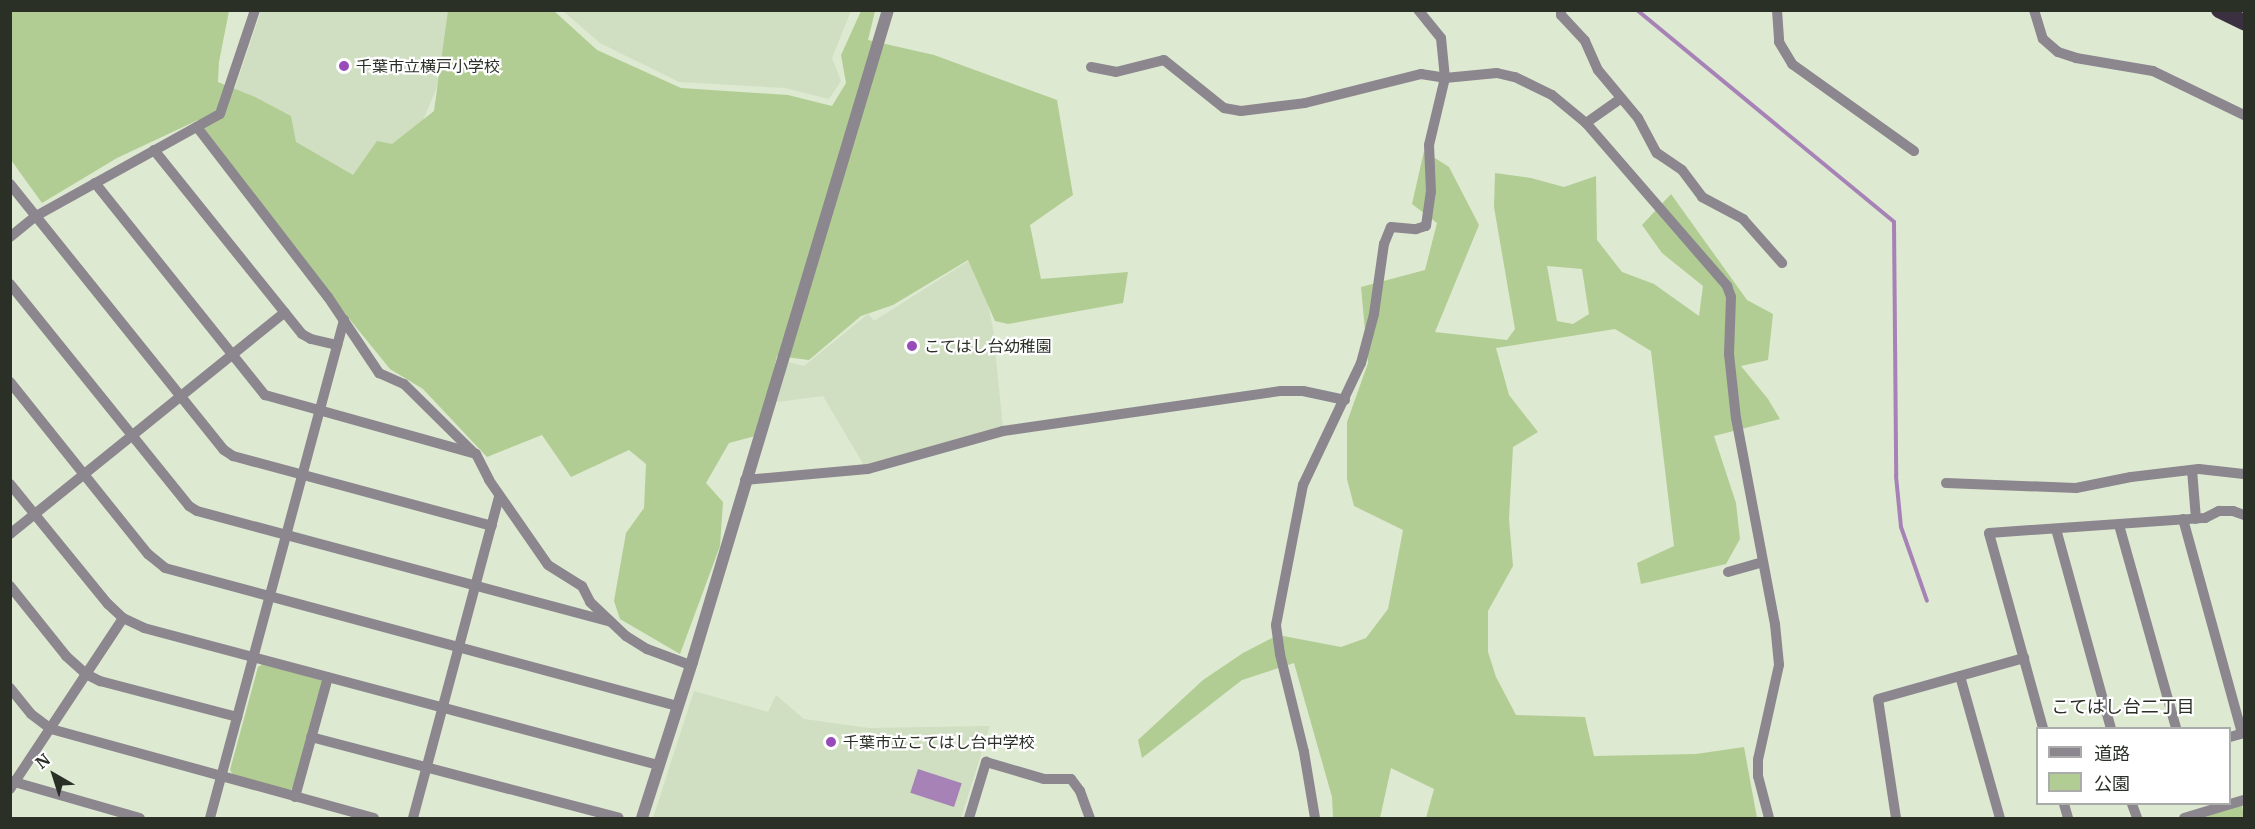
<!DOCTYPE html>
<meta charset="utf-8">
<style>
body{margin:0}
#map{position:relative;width:2255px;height:829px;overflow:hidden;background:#dde9d1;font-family:Merriweather,"Noto Sans JP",serif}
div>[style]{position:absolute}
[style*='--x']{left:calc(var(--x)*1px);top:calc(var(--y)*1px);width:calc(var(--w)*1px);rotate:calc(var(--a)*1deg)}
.built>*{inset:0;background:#d0dec1}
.green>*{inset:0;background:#b2cd93}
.water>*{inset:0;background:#a682b7;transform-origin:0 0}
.stream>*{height:4px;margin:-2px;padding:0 2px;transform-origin:2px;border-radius:2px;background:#a682b7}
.minor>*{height:10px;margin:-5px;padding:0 5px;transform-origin:5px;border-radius:5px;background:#8c868f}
.tertiary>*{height:12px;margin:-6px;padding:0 6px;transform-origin:6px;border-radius:6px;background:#8c868f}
.trunk>*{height:16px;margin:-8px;padding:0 8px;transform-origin:8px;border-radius:8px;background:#3a303f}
.dots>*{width:16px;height:16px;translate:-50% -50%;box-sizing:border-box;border:3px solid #fff;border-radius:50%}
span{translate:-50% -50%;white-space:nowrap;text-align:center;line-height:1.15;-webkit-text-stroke:4.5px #fff;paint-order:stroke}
.poi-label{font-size:16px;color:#2b3027}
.left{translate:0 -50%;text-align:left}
.neighbourhood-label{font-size:18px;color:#2b3027}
.frame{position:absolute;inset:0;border:12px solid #2b3027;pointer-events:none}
.legend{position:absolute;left:2036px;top:727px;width:195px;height:78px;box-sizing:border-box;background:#fff;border:2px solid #aaaca9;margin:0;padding:8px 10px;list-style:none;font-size:18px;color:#2b3027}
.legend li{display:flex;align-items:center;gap:12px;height:30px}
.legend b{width:30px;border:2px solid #aaaca9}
.north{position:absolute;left:24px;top:745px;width:60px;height:60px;-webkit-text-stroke:4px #fff;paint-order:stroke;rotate:321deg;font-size:16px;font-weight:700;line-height:24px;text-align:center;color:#2b3027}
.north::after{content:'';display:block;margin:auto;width:21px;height:27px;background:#2b3027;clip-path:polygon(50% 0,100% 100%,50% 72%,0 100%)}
</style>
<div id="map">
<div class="built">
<div style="clip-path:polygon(261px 11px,469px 11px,387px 206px,224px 121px)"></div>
<div style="clip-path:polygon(563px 11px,851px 11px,832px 58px,841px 81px,829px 99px,785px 88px,679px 82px,600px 43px)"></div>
<div style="clip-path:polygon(978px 255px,993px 329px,1003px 428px,865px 467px,823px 396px,777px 402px,788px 362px,804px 366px,868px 314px,874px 321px)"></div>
<div style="clip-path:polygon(694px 691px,768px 712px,776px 695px,804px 719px,869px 728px,990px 726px,961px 818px,653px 818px)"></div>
</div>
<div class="green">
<div style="clip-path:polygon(10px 11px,229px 11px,219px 62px,218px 82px,255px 97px,291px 116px,296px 142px,353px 175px,377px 141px,392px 144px,434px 111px,448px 11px,554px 11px,597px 50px,681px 88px,788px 95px,832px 106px,846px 83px,841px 55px,861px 11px,875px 11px,868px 40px,934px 55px,1057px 100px,1073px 195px,1030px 225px,1041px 279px,1128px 272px,1123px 303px,1008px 324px,995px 321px,968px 260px,893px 305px,861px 316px,809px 360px,777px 356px,759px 435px,729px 443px,706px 483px,723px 502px,720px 546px,680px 654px,620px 619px,614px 601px,626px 533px,644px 508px,646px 464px,629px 450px,571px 477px,542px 435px,487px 457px,423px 389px,390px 369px,351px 321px,198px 120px,117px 158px,42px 203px,11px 160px)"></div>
<div style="clip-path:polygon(evenodd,1424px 151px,1449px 167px,1479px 225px,1435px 332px,1507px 340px,1515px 329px,1494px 207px,1495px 173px,1531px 178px,1564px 187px,1596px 176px,1597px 240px,1622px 272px,1654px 284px,1699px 316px,1703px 286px,1662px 253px,1642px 225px,1671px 194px,1747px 300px,1773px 314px,1768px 360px,1741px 366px,1768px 399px,1780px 419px,1714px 436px,1736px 503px,1740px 539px,1726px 564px,1641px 584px,1637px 563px,1674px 546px,1651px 351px,1615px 329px,1496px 348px,1509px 395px,1538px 432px,1513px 447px,1509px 519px,1513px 566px,1488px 611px,1488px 652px,1496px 677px,1516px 715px,1585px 717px,1594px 756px,1696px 754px,1744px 747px,1757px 818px,1426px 818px,1434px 789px,1391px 768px,1380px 818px,1333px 818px,1332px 797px,1294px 663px,1242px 680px,1142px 758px,1138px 740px,1203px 680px,1243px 653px,1278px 635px,1341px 647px,1366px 638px,1388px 609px,1403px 530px,1354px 506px,1347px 479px,1347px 422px,1368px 363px,1361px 287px,1425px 270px,1437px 223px,1412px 204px,1424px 151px,1547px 266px,1582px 269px,1589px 314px,1573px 324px,1557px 321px,1547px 266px)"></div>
<div style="clip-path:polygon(263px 664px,321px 680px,324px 685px,296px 787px,288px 791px,234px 777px,230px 770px,258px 667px)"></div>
<div style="clip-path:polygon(2242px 805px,2244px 818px,2198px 818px)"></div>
</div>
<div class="water">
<div style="left:918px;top:769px;width:46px;height:25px;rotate:18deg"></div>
</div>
<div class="stream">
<div style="--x:1637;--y:10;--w:333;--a:39.5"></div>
<div style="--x:1894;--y:222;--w:254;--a:89.5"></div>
<div style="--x:1896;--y:476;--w:51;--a:84.4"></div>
<div style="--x:1901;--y:527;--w:78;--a:70.6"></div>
</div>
<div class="minor">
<div style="--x:1561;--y:10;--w:5;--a:90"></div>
<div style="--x:1561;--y:15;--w:35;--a:47"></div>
<div style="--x:1585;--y:41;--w:32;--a:66"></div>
<div style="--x:1598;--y:70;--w:62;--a:50.2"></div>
<div style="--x:1638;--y:118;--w:40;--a:62"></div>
<div style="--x:1657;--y:153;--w:30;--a:34"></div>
<div style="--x:1682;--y:170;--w:34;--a:53"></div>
<div style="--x:1702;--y:197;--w:47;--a:28.2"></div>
<div style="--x:1743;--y:219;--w:59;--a:48.4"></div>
<div style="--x:1777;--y:10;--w:32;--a:86"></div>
<div style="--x:1779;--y:42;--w:26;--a:59"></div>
<div style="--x:1792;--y:64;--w:150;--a:35.5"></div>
<div style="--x:2034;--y:10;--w:30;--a:73"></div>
<div style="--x:2043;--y:39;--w:20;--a:41"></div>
<div style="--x:2058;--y:52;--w:19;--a:18"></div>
<div style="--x:2076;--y:58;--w:78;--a:9.6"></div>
<div style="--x:2153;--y:71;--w:101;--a:25.8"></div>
<div style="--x:1091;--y:67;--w:25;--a:11"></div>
<div style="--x:1116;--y:72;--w:49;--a:-14"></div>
<div style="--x:1164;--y:60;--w:77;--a:38.7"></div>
<div style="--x:1224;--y:108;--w:17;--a:10"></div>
<div style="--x:1241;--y:111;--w:64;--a:-7.1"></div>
<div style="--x:1305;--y:103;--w:120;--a:-14"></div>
<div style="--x:1421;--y:74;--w:24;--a:9"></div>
<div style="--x:1445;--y:78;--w:52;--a:-5.5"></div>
<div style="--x:1497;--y:73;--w:18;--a:13"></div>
<div style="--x:1515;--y:77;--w:41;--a:25.9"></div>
<div style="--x:1552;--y:95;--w:44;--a:39.5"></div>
<div style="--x:1586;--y:123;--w:216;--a:49.1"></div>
<div style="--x:1727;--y:286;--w:12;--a:70"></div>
<div style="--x:1731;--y:297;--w:57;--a:92"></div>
<div style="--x:1729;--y:354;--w:64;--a:83.8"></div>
<div style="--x:1736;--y:418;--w:210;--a:79.3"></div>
<div style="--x:1775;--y:624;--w:41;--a:84.4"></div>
<div style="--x:1779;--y:665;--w:97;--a:102.5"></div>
<div style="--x:1758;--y:760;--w:16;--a:90"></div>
<div style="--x:1758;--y:776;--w:43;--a:75.3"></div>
<div style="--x:1586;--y:123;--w:42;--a:-35.2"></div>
<div style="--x:197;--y:127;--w:215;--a:52.4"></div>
<div style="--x:328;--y:297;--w:92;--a:56.1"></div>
<div style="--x:379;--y:373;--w:27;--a:24"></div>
<div style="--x:404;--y:384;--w:97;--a:44.6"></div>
<div style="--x:154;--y:150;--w:236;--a:51.2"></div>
<div style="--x:302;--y:334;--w:10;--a:29"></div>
<div style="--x:311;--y:339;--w:27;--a:13"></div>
<div style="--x:95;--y:183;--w:272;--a:51.3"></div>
<div style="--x:265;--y:395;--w:219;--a:15.6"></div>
<div style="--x:476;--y:454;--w:29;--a:63"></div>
<div style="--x:489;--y:480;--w:103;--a:55.2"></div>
<div style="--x:548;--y:565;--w:40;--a:32"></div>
<div style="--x:582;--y:586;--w:18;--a:63"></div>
<div style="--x:590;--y:602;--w:50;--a:43.4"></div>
<div style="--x:626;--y:636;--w:25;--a:32"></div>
<div style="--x:647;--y:649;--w:46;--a:20.4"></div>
<div style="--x:10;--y:184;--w:341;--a:51.2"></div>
<div style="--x:224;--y:450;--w:11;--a:34"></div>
<div style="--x:233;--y:456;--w:268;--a:15.1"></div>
<div style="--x:10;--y:237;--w:33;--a:-39"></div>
<div style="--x:36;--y:216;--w:210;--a:-29"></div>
<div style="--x:220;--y:114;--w:110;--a:-71.4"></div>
<div style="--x:10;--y:284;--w:285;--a:51.1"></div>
<div style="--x:189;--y:506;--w:9;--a:32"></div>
<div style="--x:197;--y:511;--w:428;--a:15"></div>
<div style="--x:10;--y:382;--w:221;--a:51.3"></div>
<div style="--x:148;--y:554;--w:22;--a:39"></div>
<div style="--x:165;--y:568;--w:530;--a:15.08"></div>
<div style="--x:2192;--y:470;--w:49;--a:85.3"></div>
<div style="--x:745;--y:480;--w:123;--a:-5.1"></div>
<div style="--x:868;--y:469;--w:140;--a:-15.7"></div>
<div style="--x:1003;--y:431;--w:281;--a:-8.2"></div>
<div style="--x:1281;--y:391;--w:22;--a:0"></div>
<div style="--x:1303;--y:391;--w:43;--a:12.1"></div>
<div style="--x:1946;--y:483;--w:130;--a:2.2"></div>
<div style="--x:2076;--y:488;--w:56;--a:-11.3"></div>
<div style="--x:2131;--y:477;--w:68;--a:-6.7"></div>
<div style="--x:2199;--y:469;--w:45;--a:6.3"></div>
<div style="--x:10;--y:484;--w:155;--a:50.8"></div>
<div style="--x:108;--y:604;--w:21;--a:43"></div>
<div style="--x:123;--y:618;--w:23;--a:25"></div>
<div style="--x:144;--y:628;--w:532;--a:14.92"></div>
<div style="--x:2183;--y:519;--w:222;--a:74.6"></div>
<div style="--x:2119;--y:525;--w:211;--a:74.3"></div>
<div style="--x:2056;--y:529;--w:206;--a:74.6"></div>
<div style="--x:10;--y:534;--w:353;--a:-38.9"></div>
<div style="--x:1728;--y:572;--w:36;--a:-16"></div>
<div style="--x:10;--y:586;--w:90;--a:51.3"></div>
<div style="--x:66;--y:656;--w:27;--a:42"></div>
<div style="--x:86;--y:674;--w:16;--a:27"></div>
<div style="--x:100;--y:681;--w:142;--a:14.7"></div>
<div style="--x:1960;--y:676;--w:148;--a:74.3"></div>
<div style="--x:10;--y:688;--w:33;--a:51"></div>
<div style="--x:31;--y:714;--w:25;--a:37"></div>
<div style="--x:51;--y:729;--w:335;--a:15.4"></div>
<div style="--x:2043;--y:728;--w:202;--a:-105.5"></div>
<div style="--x:1989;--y:533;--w:217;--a:-4"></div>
<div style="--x:2205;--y:518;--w:16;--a:-27"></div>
<div style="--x:2219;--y:511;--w:14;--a:0"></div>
<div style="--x:2233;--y:511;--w:12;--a:20"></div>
<div style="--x:311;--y:737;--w:318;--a:14.7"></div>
<div style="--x:2230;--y:737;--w:15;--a:-16"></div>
<div style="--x:11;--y:781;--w:134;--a:16"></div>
<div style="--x:10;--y:789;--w:205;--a:-56.5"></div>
<div style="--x:295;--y:797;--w:124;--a:-74.6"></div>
<div style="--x:2064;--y:804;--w:15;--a:74"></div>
<div style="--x:2132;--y:804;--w:15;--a:70"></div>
<div style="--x:210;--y:818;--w:516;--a:-74.94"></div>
<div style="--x:413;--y:818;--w:333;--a:-75"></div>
<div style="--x:969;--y:818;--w:59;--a:-73.1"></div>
<div style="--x:986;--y:762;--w:60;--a:16.3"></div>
<div style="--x:1044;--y:779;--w:27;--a:0"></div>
<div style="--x:1071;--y:779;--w:15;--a:53"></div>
<div style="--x:1080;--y:791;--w:29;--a:70"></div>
<div style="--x:1315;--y:818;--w:67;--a:-99.5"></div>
<div style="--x:1304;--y:752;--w:101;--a:-103.8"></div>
<div style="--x:1280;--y:654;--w:29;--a:-98"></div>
<div style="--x:1276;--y:625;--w:143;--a:-79.1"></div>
<div style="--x:1303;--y:485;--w:135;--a:-64.6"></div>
<div style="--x:1361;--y:363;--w:51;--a:-75.1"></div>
<div style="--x:1374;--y:314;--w:71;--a:-81.9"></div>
<div style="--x:1384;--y:244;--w:18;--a:-68"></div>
<div style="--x:1391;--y:227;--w:25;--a:5"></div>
<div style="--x:1416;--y:229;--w:10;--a:-17"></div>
<div style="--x:1426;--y:226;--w:34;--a:-82"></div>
<div style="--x:1431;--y:192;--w:47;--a:-92.4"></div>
<div style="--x:1429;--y:145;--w:69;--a:-76.6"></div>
<div style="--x:1445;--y:78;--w:40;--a:-95.7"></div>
<div style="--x:1441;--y:38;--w:36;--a:-129"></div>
<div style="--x:1896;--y:818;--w:120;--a:-98.6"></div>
<div style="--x:1878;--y:699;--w:152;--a:-15.7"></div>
<div style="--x:2184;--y:818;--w:63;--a:-16.7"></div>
</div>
<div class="tertiary">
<div style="--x:642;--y:818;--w:164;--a:-72.2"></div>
<div style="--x:692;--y:662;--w:681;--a:-73.27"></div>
</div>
<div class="trunk">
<div style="--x:2219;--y:10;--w:28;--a:26"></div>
</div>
<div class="dots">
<div style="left:344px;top:66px;background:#994aba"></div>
<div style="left:912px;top:346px;background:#994aba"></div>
<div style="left:831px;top:742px;background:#994aba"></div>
</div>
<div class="poi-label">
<span class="left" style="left:356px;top:66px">千葉市立横戸小学校</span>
<span class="left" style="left:924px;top:346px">こてはし台幼稚園</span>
<span class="left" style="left:843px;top:742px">千葉市立こてはし台中学校</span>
</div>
<div class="neighbourhood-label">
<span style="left:2123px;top:707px">こてはし台二丁目</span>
</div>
<div class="frame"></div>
<ul class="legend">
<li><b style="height:8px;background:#8c868f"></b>道路</li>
<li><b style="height:16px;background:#b2cd93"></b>公園</li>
</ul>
<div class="north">N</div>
</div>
